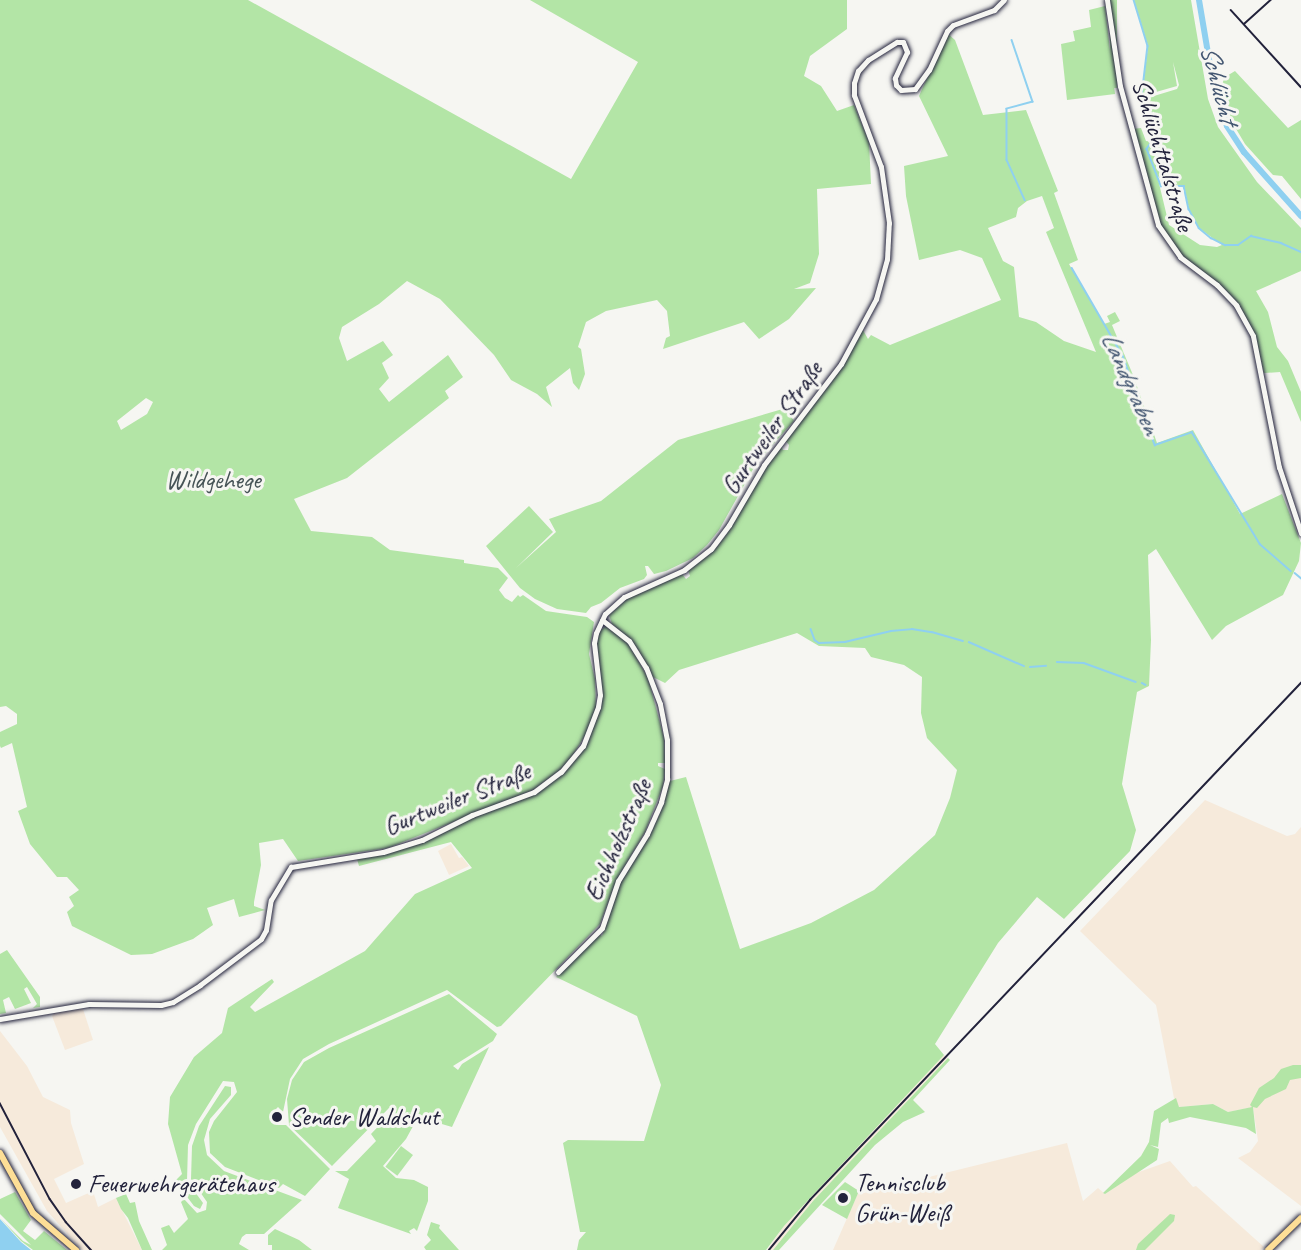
<!DOCTYPE html>
<meta charset="utf-8">
<style>
body{margin:0}
#map{position:relative;width:1301px;height:1250px;overflow:hidden;background:#f6f6f2;font-family:Caveat,sans-serif}
div>[style]{position:absolute}
[style*='--x']{left:calc(var(--x)*1px);top:calc(var(--y)*1px);width:calc(var(--w)*1px);rotate:calc(var(--a)*1deg)}
.built>*{inset:0;background:#f6eadb}
.green>*{inset:0;background:#b3e5a6;transform-origin:0 0}
.water>*{inset:0;background:#8fd0f0}
.stream>*{height:1.5px;margin:-0.75px;padding:0 0.75px;transform-origin:0.75px;border-radius:0.75px;background:#8fd0f0}
.river>*{height:6px;margin:-3px;padding:0 3px;transform-origin:3px;border-radius:3px;background:#8fd0f0}
.roads{filter:drop-shadow(0 0 2px #22223b) drop-shadow(0 0 2px #22223b)}
.tertiary>*{height:5px;margin:-2.5px;padding:0 2.5px;transform-origin:2.5px;border-radius:2.5px;background:#f6f6f2}
.secondary>*{height:5px;margin:-2.5px;padding:0 2.5px;transform-origin:2.5px;border-radius:2.5px;background:#f6f6f2}
.primary>*{height:6px;margin:-3px;padding:0 3px;transform-origin:3px;border-radius:3px;background:#fdde96}
.rail>*{height:1.5px;margin:-0.75px;padding:0 0.75px;transform-origin:0.75px;border-radius:0.75px;background:#22223b}
.dots>*{width:16px;height:16px;translate:-50% -50%;box-sizing:border-box;border:3px solid #f6f6f2;border-radius:50%}
span{translate:-50% -50%;white-space:nowrap;text-align:center;line-height:1.15;-webkit-text-stroke:6px #f6f6f2;paint-order:stroke}
.street-label{font-size:26px;color:#22223b}
.park-label{font-size:26px;color:#465356}
.poi-label{font-size:26px;color:#22223b}
.left{translate:0 -50%;text-align:left}
.water-label{font-size:27px;color:#435671;font-style:italic}
</style>
<div id="map">
<div class="built">
<div style="clip-path:polygon(1205px 800px,1287px 836px,1295px 834px,1301px 827px,1301px 1206px,1238px 1158px,1250px 1152px,1258px 1141px,1253px 1107px,1228px 1112px,1213px 1104px,1179px 1107px,1174px 1098px,1156px 1005px,1080px 931px)"></div>
<div style="clip-path:polygon(451px 844px,459px 858px,462px 857px,469px 866px,449px 875px,438px 851px)"></div>
<div style="clip-path:polygon(83px 1009px,93px 1040px,65px 1050px,52px 1016px,54px 1013px)"></div>
<div style="clip-path:polygon(0 1031px,27px 1066px,43px 1097px,70px 1110px,71px 1123px,84px 1164px,54px 1179px,66px 1203px,93px 1191px,98px 1207px,116px 1198px,142px 1250px,82px 1250px,47px 1211px,0 1127px)"></div>
<div style="clip-path:polygon(944px 1055px,948px 1058px,813px 1201px,773px 1250px,767px 1250px,784px 1226px)"></div>
<div style="clip-path:polygon(1067px 1143px,1083px 1201px,1098px 1188px,1105px 1194px,1136px 1173px,1170px 1161px,1193px 1187px,1196px 1186px,1264px 1247px,1261px 1250px,833px 1250px,859px 1191px,864px 1193px)"></div>
</div>
<div class="green">
<div style="clip-path:polygon(evenodd,0 0,248px 0,571px 179px,638px 62px,530px 0,847px 0,847px 29px,810px 56px,804px 76px,821px 86px,837px 111px,854px 105px,869px 142px,871px 184px,817px 189px,819px 254px,810px 283px,794px 289px,816px 288px,789px 319px,759px 339px,744px 322px,663px 349px,666px 338px,670px 336px,667px 311px,657px 300px,606px 311px,586px 322px,578px 347px,581px 349px,585px 374px,579px 390px,573px 383px,570px 368px,546px 387px,552px 407px,537px 394px,511px 380px,494px 355px,440px 299px,407px 281px,379px 304px,342px 327px,339px 338px,347px 361px,383px 341px,393px 355px,382px 363px,389px 378px,379px 389px,389px 402px,448px 355px,463px 377px,445px 391px,449px 398px,347px 478px,294px 499px,311px 531px,372px 537px,390px 550px,464px 560px,464px 563px,498px 568px,508px 578px,499px 590px,505px 598px,512px 602px,518px 595px,520px 597px,523px 595px,546px 611px,587px 617px,594px 622px,589px 654px,595px 679px,596px 707px,588px 731px,571px 758px,559px 771px,533px 790px,388px 848px,298px 861px,283px 839px,259px 843px,261px 865px,254px 902px,254px 906px,265px 910px,239px 917px,234px 899px,207px 908px,213px 925px,193px 939px,152px 954px,131px 955px,72px 926px,67px 912px,74px 906px,69px 897px,79px 890px,67px 877px,57px 877px,30px 844px,18px 811px,27px 807px,12px 743px,1px 748px,0 746px,0 732px,17px 724px,17px 714px,6px 706px,0 707px,0 0,146px 398px,153px 402px,147px 414px,121px 430px,117px 421px,146px 398px)"></div>
<div style="left:1110px;top:0;width:7px;height:88px"></div>
<div style="clip-path:polygon(evenodd,1134px 0,1191px 0,1208px 99px,1218px 127px,1257px 182px,1301px 228px,1301px 271px,1256px 291px,1268px 312px,1277px 347px,1288px 361px,1301px 392px,1301px 422px,1280px 372px,1264px 373px,1254px 333px,1236px 302px,1224px 289px,1181px 256px,1164px 238px,1132px 129px,1141px 128px,1146px 141px,1154px 142px,1156px 129px,1160px 127px,1158px 119px,1153px 118px,1144px 99px,1177px 89px,1179px 85px,1173px 62px,1177px 86px,1142px 96px,1148px 46px,1134px 0,1157px 175px,1163px 182px,1184px 186px,1189px 209px,1199px 228px,1222px 245px,1217px 247px,1200px 245px,1169px 225px,1157px 175px)"></div>
<div style="clip-path:polygon(1105px 6px,1115px 94px,1067px 100px,1061px 44px,1075px 41px,1073px 31px,1091px 27px,1089px 10px)"></div>
<div style="clip-path:polygon(evenodd,947px 33px,955px 40px,983px 115px,1026px 110px,1058px 191px,1054px 193px,1078px 260px,1069px 264px,1104px 324px,1110px 322px,1107px 316px,1115px 312px,1120px 321px,1112px 325px,1133px 375px,1157px 443px,1193px 430px,1240px 514px,1282px 494px,1301px 543px,1299px 561px,1283px 595px,1226px 626px,1212px 640px,1156px 549px,1148px 555px,1151px 640px,1149px 686px,1137px 692px,1122px 784px,1136px 830px,1130px 851px,1064px 919px,1037px 897px,998px 943px,935px 1044px,944px 1055px,784px 1226px,766px 1250px,577px 1250px,579px 1240px,586px 1232px,580px 1232px,563px 1143px,568px 1140px,644px 1141px,661px 1085px,637px 1016px,556px 977px,599px 933px,602px 936px,619px 881px,632px 862px,670px 781px,686px 777px,740px 949px,811px 923px,874px 890px,935px 835px,950px 798px,957px 770px,927px 738px,921px 713px,922px 677px,904px 665px,871px 657px,865px 648px,819px 646px,797px 633px,679px 670px,665px 683px,653px 677px,639px 651px,631px 640px,612px 624px,609px 615px,627px 599px,682px 574px,686px 579px,690px 576px,688px 570px,714px 550px,726px 535px,765px 466px,781px 446px,783px 450px,788px 450px,789px 445px,785px 440px,831px 383px,863px 330px,868px 339px,871px 335px,890px 345px,1001px 300px,982px 258px,960px 250px,919px 260px,906px 196px,904px 166px,948px 156px,919px 96px,947px 33px,1042px 196px,1054px 228px,1046px 232px,1096px 352px,1064px 341px,1036px 322px,1019px 317px,1014px 267px,1003px 261px,988px 228px,1016px 217px,1018px 208px,1027px 201px,1042px 196px)"></div>
<div style="clip-path:polygon(1235px 71px,1288px 128px,1301px 120px,1301px 199px,1282px 176px,1273px 175px,1245px 144px,1232px 122px,1222px 84px,1225px 77px)"></div>
<div style="clip-path:polygon(786px 408px,794px 421px,757px 462px,719px 530px,707px 545px,693px 558px,666px 571px,654px 574px,648px 566px,645px 566px,647px 575px,644px 579px,620px 588px,601px 603px,591px 607px,586px 613px,557px 609px,535px 599px,520px 588px,486px 546px,529px 506px,553px 532px,516px 568px,556px 532px,549px 519px,601px 501px,678px 440px)"></div>
<div style="clip-path:polygon(606px 626px,628px 643px,648px 678px,664px 738px,665px 763px,658px 763px,658px 766px,665px 769px,663px 786px,645px 832px,617px 879px,600px 924px,501px 1026px,497px 1027px,447px 990px,329px 1044px,303px 1059px,290px 1079px,283px 1112px,278px 1107px,270px 1115px,278px 1125px,286px 1125px,330px 1169px,305px 1196px,283px 1184px,279px 1188px,225px 1167px,210px 1153px,209px 1132px,214px 1121px,237px 1092px,234px 1082px,223px 1081px,196px 1124px,188px 1145px,187px 1181px,203px 1203px,200px 1209px,194px 1206px,175px 1181px,182px 1174px,168px 1124px,170px 1097px,194px 1057px,222px 1033px,228px 1008px,272px 979px,274px 982px,250px 1007px,255px 1012px,365px 951px,415px 894px,472px 868px,451px 842px,359px 866px,357px 859px,393px 851px,473px 816px,535px 793px,563px 772px,585px 746px,600px 708px,596px 642px,598px 632px)"></div>
<div style="clip-path:polygon(7px 950px,40px 997px,40px 1007px,33px 1008px,37px 1004px,27px 987px,24px 989px,31px 1003px,15px 1009px,9px 997px,3px 1000px,6px 1013px,0 1014px,0 954px)"></div>
<div style="clip-path:polygon(449px 994px,497px 1034px,493px 1041px,453px 1066px,458px 1070px,462px 1064px,489px 1047px,452px 1127px,418px 1117px,406px 1139px,383px 1166px,396px 1178px,414px 1180px,428px 1187px,428px 1201px,418px 1228px,417px 1231px,414px 1228px,409px 1231px,411px 1234px,338px 1208px,349px 1179px,335px 1171px,347px 1171px,376px 1141px,371px 1134px,392px 1112px,391px 1110px,389px 1108px,332px 1166px,289px 1125px,287px 1099px,292px 1080px,304px 1062px,329px 1048px)"></div>
<div style="clip-path:polygon(948px 1058px,950px 1060px,913px 1100px,925px 1112px,903px 1122px,875px 1145px,779px 1250px,773px 1250px,813px 1201px)"></div>
<div style="clip-path:polygon(1293px 1065px,1301px 1065px,1301px 1078px,1290px 1080px,1286px 1089px,1265px 1099px,1257px 1108px,1253px 1107px,1256px 1134px,1246px 1128px,1190px 1117px,1169px 1123px,1168px 1118px,1161px 1123px,1158px 1147px,1150px 1145px,1159px 1149px,1157px 1160px,1105px 1194px,1103px 1193px,1141px 1156px,1149px 1142px,1154px 1111px,1176px 1098px,1179px 1107px,1213px 1104px,1228px 1112px,1252px 1107px,1250px 1105px,1259px 1088px,1274px 1078px,1281px 1069px)"></div>
<div style="clip-path:polygon(225px 1086px,231px 1087px,231px 1095px,210px 1119px,204px 1140px,207px 1155px,224px 1171px,302px 1200px,264px 1234px,246px 1234px,242px 1237px,239px 1244px,249px 1250px,162px 1250px,167px 1245px,161px 1228px,169px 1225px,174px 1233px,188px 1219px,181px 1202px,184px 1199px,197px 1213px,206px 1210px,207px 1202px,191px 1179px,192px 1146px,199px 1126px)"></div>
<div style="left:401px;top:1146px;width:15px;height:26px;rotate:37deg"></div>
<div style="clip-path:polygon(845px 1182px,859px 1191px,847px 1219px,822px 1205px)"></div>
<div style="clip-path:polygon(15px 1192px,31px 1220px,23px 1231px,35px 1240px,44px 1231px,67px 1250px,33px 1250px,21px 1241px,0 1218px,23px 1241px,31px 1245px,0 1214px,0 1199px)"></div>
<div style="clip-path:polygon(126px 1194px,130px 1203px,135px 1202px,139px 1221px,152px 1250px,142px 1250px,128px 1218px,121px 1209px,116px 1198px)"></div>
<div style="clip-path:polygon(1170px 1214px,1175px 1215px,1174px 1221px,1145px 1250px,1136px 1250px,1138px 1244px)"></div>
<div style="clip-path:polygon(431px 1222px,440px 1225px,439px 1228px,459px 1250px,426px 1250px,424px 1247px,431px 1240px,427px 1235px)"></div>
<div style="clip-path:polygon(275px 1229px,299px 1240px,312px 1250px,272px 1250px,272px 1245px,268px 1245px,268px 1235px)"></div>
</div>
<div class="water">
<div style="clip-path:polygon(0 1219px,21px 1242px,31px 1250px,0 1250px)"></div>
</div>
<div class="stream">
<div style="--x:1134;--y:0;--w:48;--a:73.1"></div>
<div style="--x:1148;--y:46;--w:51;--a:96.7"></div>
<div style="--x:1142;--y:97;--w:18;--a:61"></div>
<div style="--x:1151;--y:113;--w:10;--a:96"></div>
<div style="--x:1150;--y:123;--w:9;--a:58"></div>
<div style="--x:1155;--y:131;--w:7;--a:90"></div>
<div style="--x:1155;--y:138;--w:14;--a:126"></div>
<div style="--x:1147;--y:149;--w:40;--a:69"></div>
<div style="--x:1161;--y:186;--w:23;--a:0"></div>
<div style="--x:1184;--y:186;--w:24;--a:78"></div>
<div style="--x:1189;--y:209;--w:21;--a:62"></div>
<div style="--x:1199;--y:228;--w:16;--a:40"></div>
<div style="--x:1211;--y:238;--w:16;--a:27"></div>
<div style="--x:1225;--y:245;--w:13;--a:0"></div>
<div style="--x:1238;--y:245;--w:16;--a:-35"></div>
<div style="--x:1251;--y:236;--w:31;--a:13"></div>
<div style="--x:1281;--y:243;--w:22;--a:24"></div>
<div style="--x:1012;--y:40;--w:65;--a:71.3"></div>
<div style="--x:1033;--y:102;--w:27;--a:165"></div>
<div style="--x:1007;--y:109;--w:51;--a:90"></div>
<div style="--x:1007;--y:160;--w:44;--a:65.8"></div>
<div style="--x:1072;--y:268;--w:102;--a:59.9"></div>
<div style="--x:1123;--y:356;--w:95;--a:70.2"></div>
<div style="--x:1155;--y:445;--w:39;--a:-19"></div>
<div style="--x:1192;--y:432;--w:131;--a:58.7"></div>
<div style="--x:1260;--y:544;--w:41;--a:41.1"></div>
<div style="--x:1295;--y:573;--w:8;--a:40"></div>
<div style="--x:811;--y:629;--w:12;--a:70"></div>
<div style="--x:815;--y:640;--w:5;--a:37"></div>
<div style="--x:819;--y:643;--w:26;--a:-2"></div>
<div style="--x:845;--y:642;--w:47;--a:-13.4"></div>
<div style="--x:891;--y:631;--w:21;--a:-5"></div>
<div style="--x:912;--y:629;--w:20;--a:9"></div>
<div style="--x:932;--y:632;--w:32;--a:16"></div>
<div style="--x:969;--y:642;--w:60;--a:23.6"></div>
<div style="--x:1057;--y:662;--w:27;--a:2"></div>
<div style="--x:1084;--y:663;--w:55;--a:20.1"></div>
<div style="--x:1030;--y:667;--w:16;--a:-4"></div>
<div style="--x:1142;--y:683;--w:4;--a:27"></div>
</div>
<div class="river">
<div style="--x:1199;--y:0;--w:84;--a:80.4"></div>
<div style="--x:1213;--y:83;--w:45;--a:72"></div>
<div style="--x:1227;--y:126;--w:31;--a:57"></div>
<div style="--x:1244;--y:152;--w:86;--a:48.3"></div>
</div>
<div class="roads">
<div class="tertiary">
<div style="--x:558;--y:972;--w:62;--a:-45"></div>
<div style="--x:602;--y:928;--w:50;--a:-71.2"></div>
<div style="--x:618;--y:881;--w:55;--a:-58.3"></div>
<div style="--x:647;--y:834;--w:35;--a:-66"></div>
<div style="--x:661;--y:802;--w:24;--a:-75"></div>
<div style="--x:667;--y:779;--w:39;--a:-90"></div>
<div style="--x:667;--y:740;--w:37;--a:-101"></div>
<div style="--x:660;--y:704;--w:39;--a:-111"></div>
<div style="--x:646;--y:668;--w:32;--a:-122"></div>
<div style="--x:629;--y:641;--w:34;--a:-142"></div>
</div>
<div class="secondary">
<div style="--x:1107;--y:0;--w:87;--a:81.4"></div>
<div style="--x:1120;--y:86;--w:144;--a:74.7"></div>
<div style="--x:1158;--y:225;--w:39;--a:55"></div>
<div style="--x:1180;--y:257;--w:46;--a:37.1"></div>
<div style="--x:1217;--y:285;--w:28;--a:46"></div>
<div style="--x:1236;--y:305;--w:35;--a:61"></div>
<div style="--x:1253;--y:336;--w:134;--a:78.8"></div>
<div style="--x:1279;--y:467;--w:70;--a:71.6"></div>
<div style="--x:0;--y:1019;--w:90;--a:-9.6"></div>
<div style="--x:89;--y:1004;--w:72;--a:0.8"></div>
<div style="--x:161;--y:1005;--w:12;--a:-14"></div>
<div style="--x:173;--y:1002;--w:32;--a:-32"></div>
<div style="--x:200;--y:985;--w:76;--a:-37"></div>
<div style="--x:261;--y:939;--w:10;--a:-61"></div>
<div style="--x:266;--y:930;--w:30;--a:-81"></div>
<div style="--x:271;--y:900;--w:39;--a:-59"></div>
<div style="--x:291;--y:867;--w:93;--a:-9.3"></div>
<div style="--x:383;--y:852;--w:41;--a:-17.1"></div>
<div style="--x:422;--y:840;--w:56;--a:-26.6"></div>
<div style="--x:472;--y:815;--w:66;--a:-20.4"></div>
<div style="--x:534;--y:792;--w:34;--a:-37"></div>
<div style="--x:561;--y:772;--w:34;--a:-50"></div>
<div style="--x:583;--y:746;--w:42;--a:-69"></div>
<div style="--x:598;--y:707;--w:12;--a:-81"></div>
<div style="--x:600;--y:695;--w:52;--a:-96.6"></div>
<div style="--x:594;--y:643;--w:10;--a:-79"></div>
<div style="--x:596;--y:633;--w:21;--a:-65"></div>
<div style="--x:605;--y:614;--w:25;--a:-42"></div>
<div style="--x:624;--y:597;--w:66;--a:-24.2"></div>
<div style="--x:684;--y:570;--w:34;--a:-38"></div>
<div style="--x:711;--y:549;--w:30;--a:-53"></div>
<div style="--x:729;--y:525;--w:69;--a:-59.7"></div>
<div style="--x:764;--y:465;--w:127;--a:-52.7"></div>
<div style="--x:841;--y:364;--w:74;--a:-61.7"></div>
<div style="--x:876;--y:299;--w:41;--a:-74.6"></div>
<div style="--x:887;--y:259;--w:36;--a:-87"></div>
<div style="--x:889;--y:223;--w:57;--a:-98.1"></div>
<div style="--x:881;--y:167;--w:77;--a:-110.6"></div>
<div style="--x:854;--y:95;--w:12;--a:-90"></div>
<div style="--x:854;--y:83;--w:13;--a:-72"></div>
<div style="--x:858;--y:71;--w:15;--a:-48"></div>
<div style="--x:868;--y:60;--w:34;--a:-32"></div>
<div style="--x:897;--y:42;--w:6;--a:0"></div>
<div style="--x:903;--y:42;--w:11;--a:68"></div>
<div style="--x:907;--y:52;--w:29;--a:115"></div>
<div style="--x:895;--y:78;--w:7;--a:82"></div>
<div style="--x:896;--y:85;--w:7;--a:45"></div>
<div style="--x:901;--y:90;--w:14;--a:-4"></div>
<div style="--x:915;--y:89;--w:24;--a:-54"></div>
<div style="--x:929;--y:70;--w:43;--a:-65.2"></div>
<div style="--x:947;--y:31;--w:8;--a:-45"></div>
<div style="--x:953;--y:25;--w:44;--a:-20.1"></div>
<div style="--x:994;--y:10;--w:14;--a:-45"></div>
</div>
<div class="primary">
<div style="--x:0;--y:1153;--w:68;--a:61.2"></div>
<div style="--x:33;--y:1213;--w:57;--a:40.7"></div>
<div style="--x:1268;--y:1250;--w:46;--a:-44.1"></div>
</div>
</div>
<div class="rail">
<div style="--x:1231;--y:10;--w:104;--a:47.7"></div>
<div style="--x:1244;--y:24;--w:36;--a:-42"></div>
<div style="--x:0;--y:1103;--w:108;--a:62.5"></div>
<div style="--x:50;--y:1199;--w:28;--a:55"></div>
<div style="--x:66;--y:1222;--w:38;--a:48"></div>
<div style="--x:769;--y:1250;--w:65;--a:-50.6"></div>
<div style="--x:810;--y:1200;--w:713;--a:-46.48"></div>
</div>
<div class="dots">
<div style="left:277px;top:1117px;background:#22223b"></div>
<div style="left:76px;top:1184px;background:#22223b"></div>
<div style="left:843px;top:1198px;background:#22223b"></div>
</div>
<div class="street-label">
<span style="left:1163px;top:155px;rotate:73deg">Schlüchttalstraße</span>
<span style="left:772px;top:428px;rotate:-55deg">Gurtweiler Straße</span>
<span style="left:457px;top:799px;rotate:-22deg">Gurtweiler Straße</span>
<span style="left:618px;top:840px;rotate:-66deg">Eichholzstraße</span>
</div>
<div class="park-label">
<span style="left:213px;top:480px">Wildgehege</span>
</div>
<div class="poi-label">
<span class="left" style="left:289px;top:1117px">Sender Waldshut</span>
<span class="left" style="left:855px;top:1198px">Tennisclub<br>Grün-Weiß</span>
<span class="left" style="left:88px;top:1184px">Feuerwehrgerätehaus</span>
</div>
<div class="water-label">
<span style="left:1219px;top:84px;rotate:75deg">Schlücht</span>
<span style="left:1131px;top:383px;rotate:66deg">Landgraben</span>
</div>
</div>
